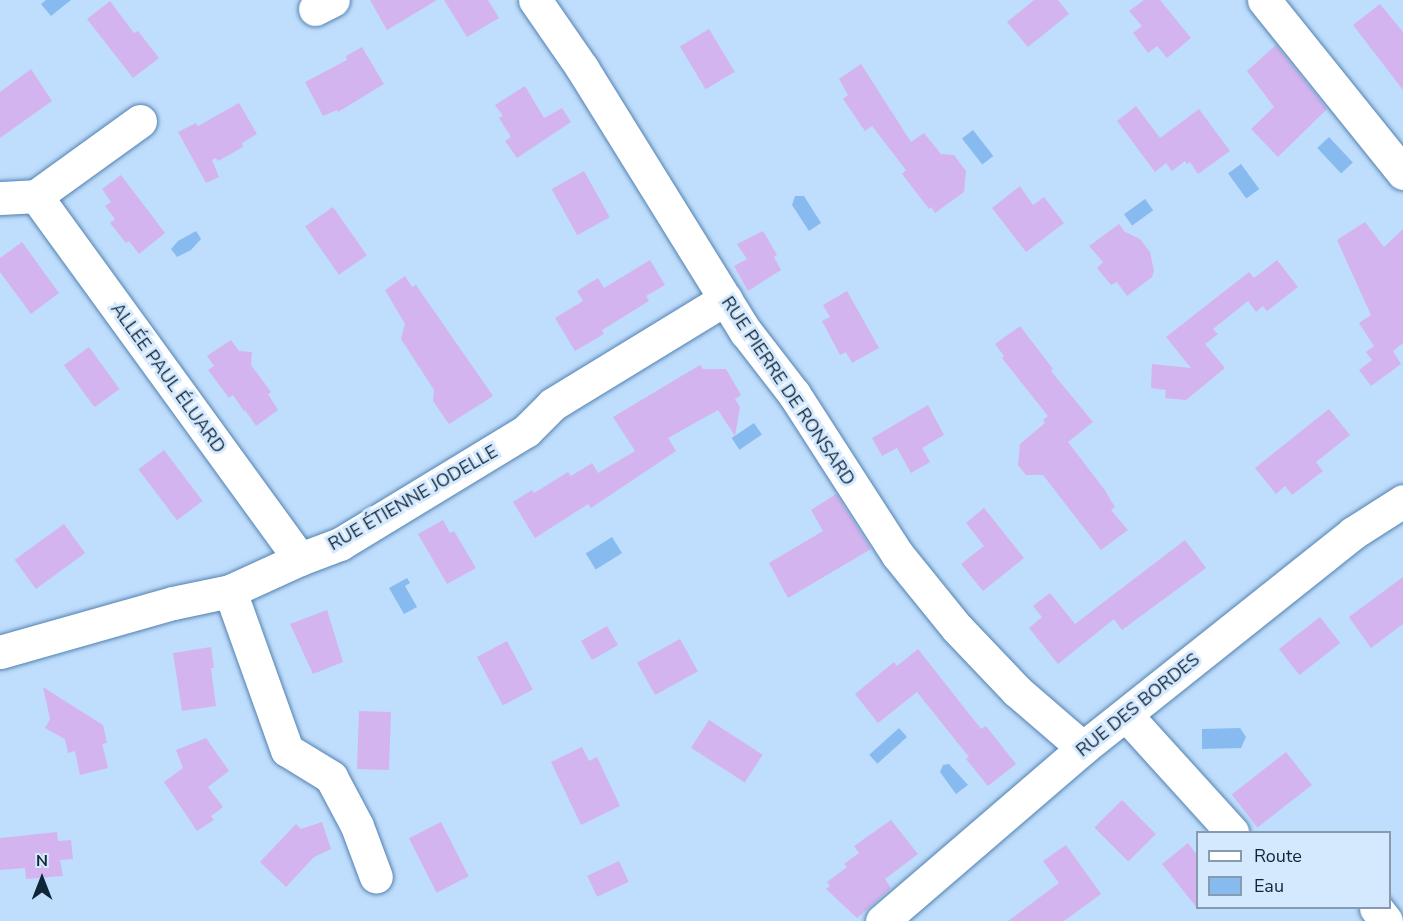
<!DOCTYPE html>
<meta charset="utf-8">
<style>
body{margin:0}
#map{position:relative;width:1403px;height:921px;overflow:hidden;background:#bfddfc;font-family:"Nunito Sans",sans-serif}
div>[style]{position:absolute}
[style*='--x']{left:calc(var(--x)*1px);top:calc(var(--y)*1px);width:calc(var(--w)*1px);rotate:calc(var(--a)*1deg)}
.water>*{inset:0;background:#87bbef;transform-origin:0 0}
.building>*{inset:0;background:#d4b4ef;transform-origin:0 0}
.roads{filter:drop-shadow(0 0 2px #5282b1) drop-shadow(0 0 2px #5282b1)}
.minor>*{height:33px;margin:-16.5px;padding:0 16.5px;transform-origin:16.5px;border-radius:16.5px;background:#fff}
span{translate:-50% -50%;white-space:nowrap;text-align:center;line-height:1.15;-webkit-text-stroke:6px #d5e9fe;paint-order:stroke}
.street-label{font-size:18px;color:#112538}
.legend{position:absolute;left:1196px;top:831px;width:195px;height:78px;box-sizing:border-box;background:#d5e9fe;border:2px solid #879baf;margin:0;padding:8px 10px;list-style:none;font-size:18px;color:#112538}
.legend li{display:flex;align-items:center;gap:12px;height:30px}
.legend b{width:30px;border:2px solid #879baf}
.north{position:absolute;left:12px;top:849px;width:60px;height:60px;-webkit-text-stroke:4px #d5e9fe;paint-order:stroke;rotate:0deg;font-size:16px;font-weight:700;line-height:24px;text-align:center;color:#112538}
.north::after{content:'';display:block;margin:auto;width:21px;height:27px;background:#112538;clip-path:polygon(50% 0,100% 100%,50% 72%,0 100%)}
</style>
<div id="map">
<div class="water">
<div style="clip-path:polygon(46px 0,71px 0,51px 16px,41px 4px)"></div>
<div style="left:973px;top:130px;width:33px;height:14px;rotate:52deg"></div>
<div style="left:1329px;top:137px;width:35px;height:16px;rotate:47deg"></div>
<div style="left:1241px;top:164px;width:31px;height:16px;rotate:54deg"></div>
<div style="clip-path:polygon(795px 196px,804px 196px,821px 223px,809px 231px,792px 205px)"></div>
<div style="left:1145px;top:199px;width:14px;height:26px;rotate:54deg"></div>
<div style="clip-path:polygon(196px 231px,201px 239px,191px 250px,177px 257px,171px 249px,178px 241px)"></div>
<div style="left:754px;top:423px;width:14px;height:27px;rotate:56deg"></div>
<div style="left:612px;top:537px;width:19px;height:31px;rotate:58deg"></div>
<div style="clip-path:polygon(407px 578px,410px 583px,405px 586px,417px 607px,404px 614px,389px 588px)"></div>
<div style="left:899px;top:728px;width:12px;height:40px;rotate:48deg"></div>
<div style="clip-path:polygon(1240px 728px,1246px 737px,1241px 748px,1202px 749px,1202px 729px)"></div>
<div style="clip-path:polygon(949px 764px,968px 785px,956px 794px,940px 772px,943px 765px)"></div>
</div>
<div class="building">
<div style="clip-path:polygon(370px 0,437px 0,387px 30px)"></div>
<div style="clip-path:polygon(444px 0,488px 0,499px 18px,467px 37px)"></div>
<div style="clip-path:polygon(1034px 0,1058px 0,1069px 14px,1028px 47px,1007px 22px)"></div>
<div style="clip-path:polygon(1144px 0,1160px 0,1191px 38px,1167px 58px,1157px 46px,1148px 53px,1133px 33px,1142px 26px,1129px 11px)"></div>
<div style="clip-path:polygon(110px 1px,134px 33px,138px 31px,159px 58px,133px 78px,87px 19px)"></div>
<div style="clip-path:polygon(1380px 4px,1403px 32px,1403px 90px,1353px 25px)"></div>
<div style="left:709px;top:29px;width:50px;height:34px;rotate:59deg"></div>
<div style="clip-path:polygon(1276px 45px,1327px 109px,1278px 157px,1251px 129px,1274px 107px,1247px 71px)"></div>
<div style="clip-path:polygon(362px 47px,384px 84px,338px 112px,337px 110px,323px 116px,305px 82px,347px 60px,346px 56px)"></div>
<div style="clip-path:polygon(861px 64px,911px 142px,924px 133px,941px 154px,954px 155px,966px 171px,964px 192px,935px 213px,931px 207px,929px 209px,902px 174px,906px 170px,872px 126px,865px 131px,843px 99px,848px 95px,839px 79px)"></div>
<div style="clip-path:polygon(31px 69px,52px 101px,0 138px,0 92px)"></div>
<div style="clip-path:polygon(525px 86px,544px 118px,562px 108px,571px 122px,517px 158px,505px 141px,511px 137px,499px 118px,503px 116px,495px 105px)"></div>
<div style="clip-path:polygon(239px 103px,257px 134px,242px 143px,243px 147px,218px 161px,216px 158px,212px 160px,219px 177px,206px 183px,178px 132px,196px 123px,198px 126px)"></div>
<div style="clip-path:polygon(1136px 106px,1160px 138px,1199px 109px,1230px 151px,1198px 174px,1190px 162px,1187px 164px,1185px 161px,1172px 171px,1166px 163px,1155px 172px,1117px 121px)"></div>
<div style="left:584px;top:171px;width:53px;height:37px;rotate:61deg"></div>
<div style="clip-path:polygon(121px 175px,165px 233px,139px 254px,129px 241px,126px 243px,110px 223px,115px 219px,105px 206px,111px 202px,102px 189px)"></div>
<div style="clip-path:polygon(1020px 186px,1033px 205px,1044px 197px,1064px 223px,1026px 252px,992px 208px)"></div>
<div style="left:333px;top:207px;width:59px;height:34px;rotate:55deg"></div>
<div style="clip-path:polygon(1365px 222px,1384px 247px,1403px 229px,1403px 343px,1393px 351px,1401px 364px,1371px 386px,1359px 370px,1372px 360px,1366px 352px,1374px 346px,1359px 323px,1371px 315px,1337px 240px)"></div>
<div style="clip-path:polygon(1119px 224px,1125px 232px,1140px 239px,1150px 252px,1154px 271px,1152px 277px,1127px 296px,1117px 282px,1111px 285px,1097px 268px,1103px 262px,1089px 246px)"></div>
<div style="clip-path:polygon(763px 231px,777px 255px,774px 257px,781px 270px,748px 291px,734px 266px,747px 259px,737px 244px)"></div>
<div style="clip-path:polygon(22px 242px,59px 293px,31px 314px,0 272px,0 258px)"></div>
<div style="clip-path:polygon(650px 260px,665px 285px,646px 296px,649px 301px,602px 330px,604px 334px,575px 351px,555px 318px,583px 301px,577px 291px,598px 278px,604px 288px)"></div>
<div style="clip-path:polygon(1277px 260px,1298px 287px,1267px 311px,1263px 306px,1256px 312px,1248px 301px,1213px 329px,1218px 334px,1205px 344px,1225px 368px,1186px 400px,1165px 398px,1166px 390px,1151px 388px,1152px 364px,1191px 368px,1166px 337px,1249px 272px,1254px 278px)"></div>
<div style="clip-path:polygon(405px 276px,412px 287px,416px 285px,493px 396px,449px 424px,433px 401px,434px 390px,401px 339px,405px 324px,385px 290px)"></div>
<div style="clip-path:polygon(847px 291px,879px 348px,852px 363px,846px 352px,840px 355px,822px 321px,830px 317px,823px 305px)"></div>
<div style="clip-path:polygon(1020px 326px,1053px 369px,1051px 371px,1093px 422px,1068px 442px,1104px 489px,1115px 507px,1111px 510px,1128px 530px,1101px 550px,1043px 475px,1026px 475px,1018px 465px,1020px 444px,1045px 423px,1043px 420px,1048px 416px,1002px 358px,1004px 356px,995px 344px)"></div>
<div style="clip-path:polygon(231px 340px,239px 351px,252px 352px,251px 365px,271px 392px,268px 394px,278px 410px,256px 426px,245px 410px,244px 411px,233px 395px,229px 398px,208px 370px,214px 366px,207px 356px)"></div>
<div style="left:89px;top:347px;width:52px;height:31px;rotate:54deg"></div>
<div style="clip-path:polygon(700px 365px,703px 369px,726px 369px,741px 395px,735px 399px,740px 407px,735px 436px,718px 410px,668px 438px,676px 451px,591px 508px,588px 504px,535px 538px,513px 502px,532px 490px,534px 493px,568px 472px,571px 476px,592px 463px,598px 473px,635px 451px,613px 417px)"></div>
<div style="clip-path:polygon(928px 405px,944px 435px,922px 448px,930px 462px,911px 473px,897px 448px,882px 456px,872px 438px)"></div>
<div style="clip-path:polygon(1329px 409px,1350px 435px,1316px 462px,1323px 471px,1292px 495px,1285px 486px,1276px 494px,1255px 468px)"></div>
<div style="left:164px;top:450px;width:64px;height:32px;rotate:53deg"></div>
<div style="clip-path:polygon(836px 494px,871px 549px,788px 598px,769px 563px,823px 531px,811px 510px)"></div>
<div style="clip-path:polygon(984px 508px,1024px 558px,983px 591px,961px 564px,984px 546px,966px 523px)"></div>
<div style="clip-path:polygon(443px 520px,450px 533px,454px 531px,476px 568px,447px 584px,418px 534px)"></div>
<div style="left:64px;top:524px;width:36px;height:61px;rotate:54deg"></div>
<div style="clip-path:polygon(1185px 540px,1206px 568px,1122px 630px,1114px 619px,1058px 664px,1029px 628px,1042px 617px,1033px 606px,1050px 593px,1075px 624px)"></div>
<div style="clip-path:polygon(1403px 577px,1403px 624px,1371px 648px,1349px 617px)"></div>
<div style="clip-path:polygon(327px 610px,343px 662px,313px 674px,290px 624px)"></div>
<div style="left:1320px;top:617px;width:33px;height:52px;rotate:52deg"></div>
<div style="left:607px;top:626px;width:22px;height:30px;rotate:60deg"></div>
<div style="left:680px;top:639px;width:37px;height:49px;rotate:61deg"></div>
<div style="left:507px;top:641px;width:55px;height:34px;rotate:62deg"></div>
<div style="clip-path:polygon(211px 647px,214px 668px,211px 668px,216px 706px,182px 711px,173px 653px)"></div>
<div style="clip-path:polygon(918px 649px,981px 729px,986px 726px,1016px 764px,988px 786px,966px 759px,969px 757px,917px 692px,878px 723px,855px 694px,894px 662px,897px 666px)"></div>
<div style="clip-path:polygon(43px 687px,103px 725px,107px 743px,102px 744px,108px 768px,80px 775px,75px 751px,68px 753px,65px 739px,45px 728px,50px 719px)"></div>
<div style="left:359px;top:711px;width:32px;height:58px;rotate:2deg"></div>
<div style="left:709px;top:720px;width:64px;height:33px;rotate:33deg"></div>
<div style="clip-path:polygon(206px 738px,229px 771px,208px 787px,223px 807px,211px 816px,214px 820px,197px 831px,164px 782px,183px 768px,176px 750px)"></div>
<div style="clip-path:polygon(582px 747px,589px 761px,597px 757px,620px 806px,581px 825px,551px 762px)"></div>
<div style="left:1286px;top:752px;width:42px;height:69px;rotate:52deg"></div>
<div style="left:1122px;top:800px;width:48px;height:39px;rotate:45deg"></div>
<div style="clip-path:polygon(891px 820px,918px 854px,885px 879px,891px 888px,857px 918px,826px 889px,830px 886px,827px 882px,847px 867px,844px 864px,859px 853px,854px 846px)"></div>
<div style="clip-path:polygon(322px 822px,331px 849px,314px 857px,286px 887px,260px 862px,296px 824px,301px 829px)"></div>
<div style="left:441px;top:822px;width:61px;height:36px;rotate:63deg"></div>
<div style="clip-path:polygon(57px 832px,58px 841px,71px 840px,73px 859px,60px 860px,63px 876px,26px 879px,25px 868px,0 870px,0 838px)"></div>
<div style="clip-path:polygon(1188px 843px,1197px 855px,1197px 908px,1162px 864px)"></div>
<div style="clip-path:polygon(1066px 845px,1101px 894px,1064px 921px,1008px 921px,1059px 883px,1043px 861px)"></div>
<div style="left:619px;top:861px;width:23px;height:35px;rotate:65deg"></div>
</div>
<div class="roads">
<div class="minor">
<div style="--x:535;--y:0;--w:83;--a:55.3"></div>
<div style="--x:582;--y:68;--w:311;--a:58.2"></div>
<div style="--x:746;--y:332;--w:78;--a:52.3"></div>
<div style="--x:794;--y:394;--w:190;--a:57.2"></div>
<div style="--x:897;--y:554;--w:95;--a:51"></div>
<div style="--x:957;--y:628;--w:87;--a:46.4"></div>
<div style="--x:1017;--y:691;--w:87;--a:40.8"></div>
<div style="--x:1264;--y:0;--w:222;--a:51.2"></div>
<div style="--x:315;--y:9;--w:20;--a:-27"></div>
<div style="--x:140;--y:121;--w:128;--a:144.2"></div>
<div style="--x:36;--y:196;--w:449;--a:54"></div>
<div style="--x:0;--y:198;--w:36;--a:-3"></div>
<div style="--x:230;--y:591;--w:169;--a:70.3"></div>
<div style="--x:287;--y:750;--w:52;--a:31.5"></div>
<div style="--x:331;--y:777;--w:55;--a:62"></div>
<div style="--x:357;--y:826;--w:54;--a:69.6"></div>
<div style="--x:0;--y:652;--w:180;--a:-15.8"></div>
<div style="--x:173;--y:603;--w:58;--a:-11.9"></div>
<div style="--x:230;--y:591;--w:77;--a:-24.6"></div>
<div style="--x:300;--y:559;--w:43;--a:-20.6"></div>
<div style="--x:340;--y:544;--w:218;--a:-31.3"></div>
<div style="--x:526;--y:431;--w:38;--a:-45"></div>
<div style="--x:553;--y:404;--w:202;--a:-31.4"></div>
<div style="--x:1126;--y:715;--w:158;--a:47.8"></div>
<div style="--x:1376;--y:908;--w:16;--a:52"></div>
<div style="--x:882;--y:921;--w:265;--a:-40.7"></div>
<div style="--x:1083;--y:748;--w:345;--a:-38.5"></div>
<div style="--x:1353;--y:533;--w:59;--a:-32.6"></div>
</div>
</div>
<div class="street-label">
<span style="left:168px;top:378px;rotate:54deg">ALLÉE PAUL ÉLUARD</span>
<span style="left:788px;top:391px;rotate:56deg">RUE PIERRE DE RONSARD</span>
<span style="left:413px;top:498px;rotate:-30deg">RUE ÉTIENNE JODELLE</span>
<span style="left:1138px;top:705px;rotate:-39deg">RUE DES BORDES</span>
</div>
<ul class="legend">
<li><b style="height:8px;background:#fff"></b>Route</li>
<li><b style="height:16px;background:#87bbef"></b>Eau</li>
</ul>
<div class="north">N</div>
</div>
